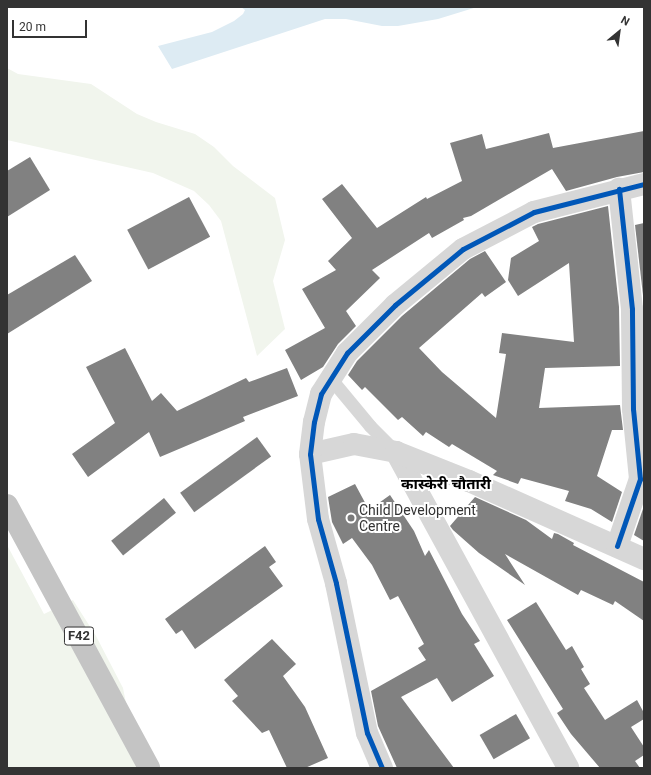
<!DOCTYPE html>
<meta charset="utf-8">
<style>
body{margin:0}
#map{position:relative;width:651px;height:775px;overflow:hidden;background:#fff;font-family:Roboto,"Noto Sans Devanagari",sans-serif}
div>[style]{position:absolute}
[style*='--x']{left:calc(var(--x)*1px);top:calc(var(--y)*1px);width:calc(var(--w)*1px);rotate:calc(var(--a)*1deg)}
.green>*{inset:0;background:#f1f5ed}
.water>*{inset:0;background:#ddebf3}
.building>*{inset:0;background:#818181;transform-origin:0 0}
.lane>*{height:13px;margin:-6.5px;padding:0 6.5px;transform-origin:6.5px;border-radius:6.5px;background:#d7d7d7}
.street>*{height:22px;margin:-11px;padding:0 11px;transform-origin:11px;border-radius:11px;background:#d7d7d7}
.highway>*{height:22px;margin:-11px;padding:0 11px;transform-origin:11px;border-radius:11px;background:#c4c4c4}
.cycleway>*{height:5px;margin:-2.5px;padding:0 2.5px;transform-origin:2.5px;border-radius:2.5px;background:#0057b8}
.dots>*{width:11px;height:11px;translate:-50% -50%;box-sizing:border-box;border:2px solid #fff;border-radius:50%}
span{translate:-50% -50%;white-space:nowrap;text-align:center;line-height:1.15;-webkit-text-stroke:4px #fff;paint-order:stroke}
.shield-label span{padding:1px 3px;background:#fff;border:1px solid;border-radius:3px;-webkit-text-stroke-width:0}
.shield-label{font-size:13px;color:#333;font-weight:700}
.poi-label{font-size:14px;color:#333}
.left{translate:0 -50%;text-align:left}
.neighbourhood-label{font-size:15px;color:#000;font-weight:700}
.frame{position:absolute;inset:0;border:8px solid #333;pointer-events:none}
.north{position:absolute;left:599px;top:12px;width:40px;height:40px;-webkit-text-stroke:3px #fff;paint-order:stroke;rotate:29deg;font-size:11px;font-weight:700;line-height:16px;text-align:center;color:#333}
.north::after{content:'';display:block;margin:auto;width:14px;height:18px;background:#333;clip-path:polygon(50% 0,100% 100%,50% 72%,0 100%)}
.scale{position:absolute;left:12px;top:20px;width:75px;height:18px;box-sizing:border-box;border:2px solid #333;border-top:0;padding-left:5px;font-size:12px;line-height:14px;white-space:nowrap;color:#333;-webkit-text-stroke:3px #fff;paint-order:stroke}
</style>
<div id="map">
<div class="green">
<div style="clip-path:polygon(7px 68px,18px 74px,91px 84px,137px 114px,156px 122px,195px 134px,214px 147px,233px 166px,275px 198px,285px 240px,273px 281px,285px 329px,257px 356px,221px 221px,209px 205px,194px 191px,153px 173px,7px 140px)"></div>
<div style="clip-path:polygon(7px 545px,44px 614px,73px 600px,96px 636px,123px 688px,139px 768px,7px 768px)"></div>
</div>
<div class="water">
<div style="clip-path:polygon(241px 7px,477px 7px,438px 19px,398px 26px,382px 26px,346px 19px,325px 19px,172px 69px,158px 46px,212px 32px,234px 21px,243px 14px,245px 10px)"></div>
</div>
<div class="building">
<div style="clip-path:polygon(644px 131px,644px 172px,617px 177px,566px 191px,552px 169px,471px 216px,463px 218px,464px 220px,432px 238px,429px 233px,372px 270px,380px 278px,346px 311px,356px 326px,338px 344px,323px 367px,301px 380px,285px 350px,325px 328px,302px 289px,336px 270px,328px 261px,352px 238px,322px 199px,342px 184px,377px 228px,426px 197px,427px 199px,462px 181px,450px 143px,482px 134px,486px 149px,549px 133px,553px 148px)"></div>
<div style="clip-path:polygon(30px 157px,50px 190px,7px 217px,7px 171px)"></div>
<div style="left:189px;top:197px;width:45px;height:70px;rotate:62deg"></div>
<div style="clip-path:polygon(608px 206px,619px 307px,620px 366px,545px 368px,539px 408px,620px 405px,623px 430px,612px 430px,597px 476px,622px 492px,612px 522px,591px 509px,565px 501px,569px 491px,521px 478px,518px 484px,493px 475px,497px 471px,452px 444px,449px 447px,426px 432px,423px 436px,402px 417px,398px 420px,365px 387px,362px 390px,348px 375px,357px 361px,402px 316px,470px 259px,485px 251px,506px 282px,485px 297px,482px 293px,419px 348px,442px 372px,496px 418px,506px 354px,499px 353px,502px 333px,574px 342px,569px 263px,518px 296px,508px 280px,511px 258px,539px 241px,532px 227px,538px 224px)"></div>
<div style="clip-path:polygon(644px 223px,644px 304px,635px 225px)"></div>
<div style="clip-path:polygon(75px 255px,92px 281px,7px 334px,7px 295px)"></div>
<div style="clip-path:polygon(125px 348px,152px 401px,161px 393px,177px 411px,246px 378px,249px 382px,287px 368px,298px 396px,243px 417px,245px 421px,160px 457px,149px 432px,88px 477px,72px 454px,115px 423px,86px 367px)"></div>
<div style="left:257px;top:437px;width:24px;height:95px;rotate:54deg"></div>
<div style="clip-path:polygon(355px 484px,369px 510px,390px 495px,414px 531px,425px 556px,429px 550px,462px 614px,480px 641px,474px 644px,494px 676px,452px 702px,437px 678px,401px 697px,454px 768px,397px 768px,378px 726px,371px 691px,426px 660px,418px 648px,424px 644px,398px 596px,390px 600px,372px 565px,352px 538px,343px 544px,332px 522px,328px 497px)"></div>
<div style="clip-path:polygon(475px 497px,526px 520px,552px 539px,554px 533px,558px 534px,574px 543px,573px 545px,644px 582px,644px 621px,615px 601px,613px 605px,581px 590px,578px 595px,505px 554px,525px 585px,479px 553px,453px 530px,450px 526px)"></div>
<div style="left:164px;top:498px;width:19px;height:68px;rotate:51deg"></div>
<div style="clip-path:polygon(644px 506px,644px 541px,634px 535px)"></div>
<div style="clip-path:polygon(265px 546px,276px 562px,269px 567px,283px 586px,195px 649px,182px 630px,176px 634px,165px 619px)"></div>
<div style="clip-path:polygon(536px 602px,566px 650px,572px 646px,584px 667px,581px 669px,590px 684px,584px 688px,605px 720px,637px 700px,644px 713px,644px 719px,631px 727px,644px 747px,644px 755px,635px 761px,640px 768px,600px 768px,571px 734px,557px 713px,563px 709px,507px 620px)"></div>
<div style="clip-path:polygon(272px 639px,296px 664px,283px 676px,305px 707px,328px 758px,305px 768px,287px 768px,269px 730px,262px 733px,232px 701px,238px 696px,224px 680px)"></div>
<div style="left:516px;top:714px;width:28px;height:42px;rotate:60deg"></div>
</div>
<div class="lane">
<div style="--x:331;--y:379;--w:61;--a:50.3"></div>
<div style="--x:370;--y:426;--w:35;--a:45"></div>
</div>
<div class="street">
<div style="--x:396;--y:452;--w:360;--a:61.4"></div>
<div style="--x:310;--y:454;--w:45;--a:-12.8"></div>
<div style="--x:354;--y:444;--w:43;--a:10.8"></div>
<div style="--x:396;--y:452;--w:79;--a:21.7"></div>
<div style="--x:469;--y:481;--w:192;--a:24"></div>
<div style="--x:617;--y:546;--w:71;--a:-71.1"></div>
<div style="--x:640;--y:479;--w:70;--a:-95.7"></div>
<div style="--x:633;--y:409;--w:100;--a:-90.6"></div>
<div style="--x:632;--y:309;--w:121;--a:-96.2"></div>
<div style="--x:382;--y:768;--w:38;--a:-113"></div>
<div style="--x:367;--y:733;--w:153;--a:-101.7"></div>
<div style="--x:336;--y:583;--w:66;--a:-105.7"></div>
<div style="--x:318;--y:519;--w:65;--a:-97"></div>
<div style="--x:310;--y:454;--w:32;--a:-83"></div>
<div style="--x:314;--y:422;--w:29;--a:-76"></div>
<div style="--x:321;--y:394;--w:49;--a:-57.6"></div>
<div style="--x:347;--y:353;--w:68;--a:-45"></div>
<div style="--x:395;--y:305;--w:88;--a:-39.5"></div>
<div style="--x:463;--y:249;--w:80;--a:-27.5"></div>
<div style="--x:534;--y:212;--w:114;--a:-14.3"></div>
</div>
<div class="highway">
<div style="--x:7;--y:505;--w:299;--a:61.6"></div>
</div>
<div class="cycleway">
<div style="--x:617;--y:546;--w:71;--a:-71.1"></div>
<div style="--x:640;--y:479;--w:70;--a:-95.7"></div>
<div style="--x:633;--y:409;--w:100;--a:-90.6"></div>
<div style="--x:632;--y:309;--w:121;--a:-96.2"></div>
<div style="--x:382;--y:768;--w:38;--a:-113"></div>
<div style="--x:367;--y:733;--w:153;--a:-101.7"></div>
<div style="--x:336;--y:583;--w:66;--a:-105.7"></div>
<div style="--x:318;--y:519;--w:65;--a:-97"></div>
<div style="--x:310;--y:454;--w:32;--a:-83"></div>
<div style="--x:314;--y:422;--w:29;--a:-76"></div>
<div style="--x:321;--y:394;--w:49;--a:-57.6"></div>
<div style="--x:347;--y:353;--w:68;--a:-45"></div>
<div style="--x:395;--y:305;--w:88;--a:-39.5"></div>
<div style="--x:463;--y:249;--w:80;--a:-27.5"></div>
<div style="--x:534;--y:212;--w:114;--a:-14.3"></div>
</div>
<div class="dots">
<div style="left:351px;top:518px;background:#7a7a7a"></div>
</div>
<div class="shield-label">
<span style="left:79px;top:636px">F42</span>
</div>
<div class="poi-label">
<span class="left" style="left:359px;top:518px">Child Development<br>Centre</span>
</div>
<div class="neighbourhood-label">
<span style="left:446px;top:485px">कास्केरी चौतारी</span>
</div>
<div class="frame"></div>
<div class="north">N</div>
<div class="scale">20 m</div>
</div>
